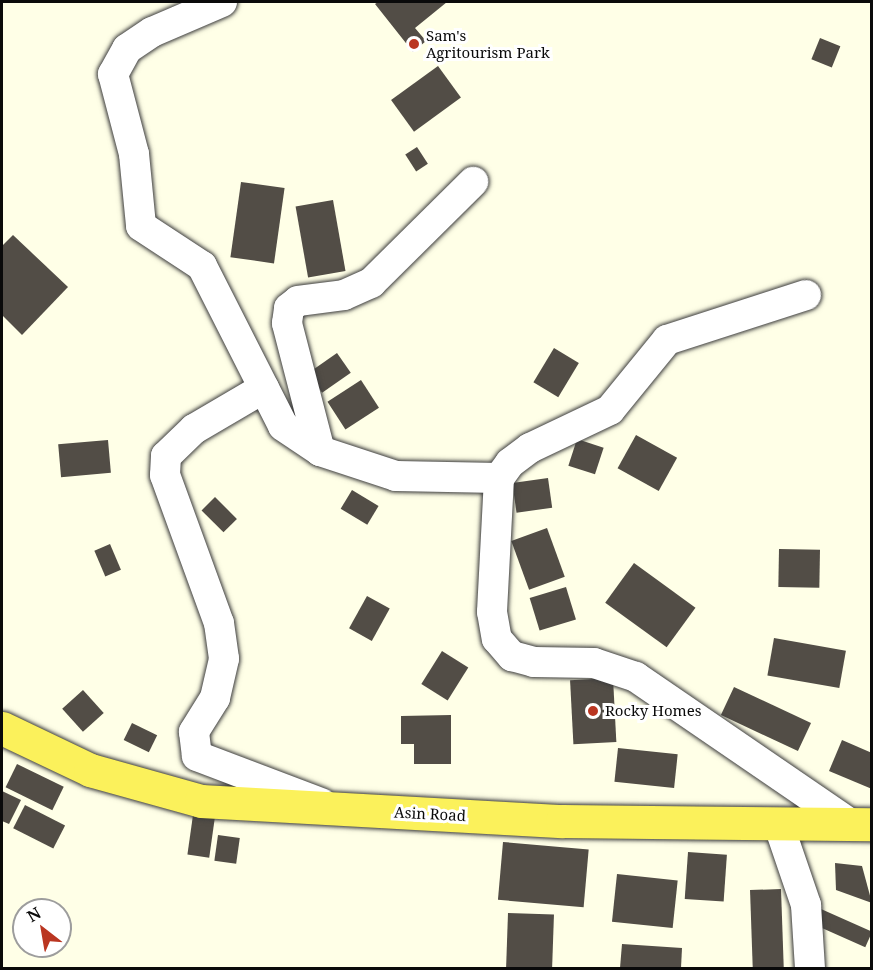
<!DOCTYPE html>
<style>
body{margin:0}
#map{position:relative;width:873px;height:970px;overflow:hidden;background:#ffffe7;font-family:"Noto Serif",serif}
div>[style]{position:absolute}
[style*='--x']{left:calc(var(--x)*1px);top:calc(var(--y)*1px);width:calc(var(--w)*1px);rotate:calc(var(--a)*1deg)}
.building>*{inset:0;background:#524d46;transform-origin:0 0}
.roads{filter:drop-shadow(0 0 2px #3d3d3d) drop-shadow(0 0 2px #3d3d3d)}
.minor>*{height:30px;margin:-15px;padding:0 15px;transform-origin:15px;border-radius:15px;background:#fff}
.major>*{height:33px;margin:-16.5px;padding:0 16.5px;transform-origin:16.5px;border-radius:16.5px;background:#fbf15b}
.dots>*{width:16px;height:16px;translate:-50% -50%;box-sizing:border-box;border:3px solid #fff;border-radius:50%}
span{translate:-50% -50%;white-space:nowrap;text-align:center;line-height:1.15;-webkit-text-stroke:6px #fff;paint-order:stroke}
.poi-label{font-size:15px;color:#0a0a0a}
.left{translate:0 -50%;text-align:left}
.street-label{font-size:15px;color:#0a0a0a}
.frame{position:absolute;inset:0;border:3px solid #0a0a0a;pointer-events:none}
.north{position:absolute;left:12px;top:898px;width:60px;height:60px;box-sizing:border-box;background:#fff;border:2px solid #9d9d9d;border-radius:50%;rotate:329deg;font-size:16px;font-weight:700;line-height:24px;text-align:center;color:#0a0a0a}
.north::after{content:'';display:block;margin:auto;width:21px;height:27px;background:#ba3621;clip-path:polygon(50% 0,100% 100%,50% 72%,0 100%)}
</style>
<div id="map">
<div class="building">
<div style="clip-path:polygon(378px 2px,447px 2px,415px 28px,426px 41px,413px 52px,375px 4px)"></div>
<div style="left:820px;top:38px;width:22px;height:23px;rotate:22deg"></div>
<div style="left:438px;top:66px;width:39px;height:58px;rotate:54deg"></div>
<div style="left:417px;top:147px;width:20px;height:14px;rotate:57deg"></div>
<div style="left:241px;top:182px;width:44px;height:76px;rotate:8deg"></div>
<div style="left:333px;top:200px;width:72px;height:38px;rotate:80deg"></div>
<div style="clip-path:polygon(13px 235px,68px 287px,22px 335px,2px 315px,2px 246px)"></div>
<div style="left:554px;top:348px;width:29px;height:40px;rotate:31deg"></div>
<div style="left:337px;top:353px;width:24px;height:35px;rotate:55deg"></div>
<div style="left:361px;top:380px;width:33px;height:40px;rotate:57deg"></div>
<div style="left:636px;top:435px;width:47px;height:38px;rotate:29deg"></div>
<div style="left:577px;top:439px;width:28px;height:28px;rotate:18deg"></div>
<div style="left:108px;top:440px;width:33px;height:50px;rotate:85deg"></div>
<div style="left:548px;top:478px;width:30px;height:36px;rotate:82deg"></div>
<div style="left:352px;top:490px;width:31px;height:22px;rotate:31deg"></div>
<div style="left:215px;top:497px;width:31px;height:19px;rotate:45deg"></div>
<div style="left:547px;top:528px;width:52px;height:38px;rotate:70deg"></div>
<div style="left:110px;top:544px;width:28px;height:17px;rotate:67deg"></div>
<div style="left:779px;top:549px;width:41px;height:38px;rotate:1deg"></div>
<div style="left:634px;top:563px;width:76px;height:49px;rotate:36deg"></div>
<div style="left:566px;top:587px;width:34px;height:38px;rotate:73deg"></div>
<div style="left:367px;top:596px;width:26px;height:37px;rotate:29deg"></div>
<div style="left:774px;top:638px;width:73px;height:38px;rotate:10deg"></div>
<div style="left:442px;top:651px;width:31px;height:39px;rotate:32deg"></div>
<div style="left:613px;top:678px;width:64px;height:43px;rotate:87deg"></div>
<div style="left:734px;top:687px;width:85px;height:31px;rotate:25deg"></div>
<div style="left:83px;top:690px;width:31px;height:28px;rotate:48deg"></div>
<div style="clip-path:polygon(451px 715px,451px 764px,414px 764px,414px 744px,401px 744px,401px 716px)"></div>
<div style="left:132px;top:723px;width:28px;height:19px;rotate:26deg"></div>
<div style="clip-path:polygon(842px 740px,872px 753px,872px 789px,829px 771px)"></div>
<div style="left:618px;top:748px;width:60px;height:34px;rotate:6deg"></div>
<div style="left:17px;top:764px;width:52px;height:26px;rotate:26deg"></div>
<div style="clip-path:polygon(2px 791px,21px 800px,9px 824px,2px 821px)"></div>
<div style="left:25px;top:805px;width:45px;height:26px;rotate:27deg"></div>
<div style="left:193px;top:815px;width:22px;height:40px;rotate:8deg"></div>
<div style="left:218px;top:835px;width:22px;height:26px;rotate:8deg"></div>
<div style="left:503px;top:842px;width:86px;height:58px;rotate:5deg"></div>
<div style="left:688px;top:852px;width:39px;height:47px;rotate:4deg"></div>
<div style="clip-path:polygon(835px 863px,862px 866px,872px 903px,836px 890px)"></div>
<div style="left:617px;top:874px;width:61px;height:48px;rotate:6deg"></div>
<div style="left:781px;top:889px;width:79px;height:31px;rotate:88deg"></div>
<div style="left:821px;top:909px;width:56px;height:17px;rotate:24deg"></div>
<div style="left:508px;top:913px;width:46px;height:55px;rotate:2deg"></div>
<div style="clip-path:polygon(622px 944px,682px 948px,681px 968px,620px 968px)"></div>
</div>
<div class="roads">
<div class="minor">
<div style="--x:222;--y:2;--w:76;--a:156.8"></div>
<div style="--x:152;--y:32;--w:30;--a:146"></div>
<div style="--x:127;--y:49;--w:29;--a:119"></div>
<div style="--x:113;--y:74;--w:83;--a:75.3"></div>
<div style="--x:134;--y:154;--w:72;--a:84.4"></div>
<div style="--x:141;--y:226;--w:73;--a:33.3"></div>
<div style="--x:202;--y:266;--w:179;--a:63.1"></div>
<div style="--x:283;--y:426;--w:45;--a:34"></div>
<div style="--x:320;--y:451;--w:80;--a:18.2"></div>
<div style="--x:396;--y:476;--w:103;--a:1.1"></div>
<div style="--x:806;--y:295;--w:146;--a:162.1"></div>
<div style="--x:667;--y:340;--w:90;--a:129.2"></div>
<div style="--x:610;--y:410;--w:89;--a:154.6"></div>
<div style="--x:530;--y:448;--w:25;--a:143"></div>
<div style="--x:510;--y:463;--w:19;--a:126"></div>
<div style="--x:499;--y:478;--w:134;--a:93"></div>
<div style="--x:492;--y:612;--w:27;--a:80"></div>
<div style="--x:497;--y:639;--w:23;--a:49"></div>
<div style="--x:512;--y:656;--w:23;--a:15"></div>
<div style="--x:534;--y:662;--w:60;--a:1"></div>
<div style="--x:594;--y:663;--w:44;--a:18.4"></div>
<div style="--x:636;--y:677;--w:260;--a:34.4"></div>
<div style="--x:264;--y:388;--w:81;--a:149.6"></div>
<div style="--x:194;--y:429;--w:39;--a:136"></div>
<div style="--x:166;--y:456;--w:19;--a:93"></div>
<div style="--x:165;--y:475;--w:158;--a:70"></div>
<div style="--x:219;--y:623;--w:36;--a:82"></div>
<div style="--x:224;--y:659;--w:40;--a:103"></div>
<div style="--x:215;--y:698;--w:40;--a:122"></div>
<div style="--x:194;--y:732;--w:24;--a:83"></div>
<div style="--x:197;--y:756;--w:133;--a:20.8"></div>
<div style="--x:320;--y:451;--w:132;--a:-104.5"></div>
<div style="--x:287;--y:323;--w:15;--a:-82"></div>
<div style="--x:289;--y:308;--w:11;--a:-38"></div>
<div style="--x:298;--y:301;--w:46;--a:-7.4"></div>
<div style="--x:344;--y:295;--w:30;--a:-24"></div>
<div style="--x:371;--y:283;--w:144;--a:-44.7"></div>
<div style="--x:778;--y:823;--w:87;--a:71.1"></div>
<div style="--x:806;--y:905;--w:63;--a:86.4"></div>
</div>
<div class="major">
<div style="--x:2;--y:728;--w:98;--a:25.5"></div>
<div style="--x:90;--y:770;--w:115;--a:15.6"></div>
<div style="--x:201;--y:801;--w:362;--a:3.2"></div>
<div style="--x:562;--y:821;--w:310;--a:0.6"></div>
</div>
</div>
<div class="dots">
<div style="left:414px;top:44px;background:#ba3621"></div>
<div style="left:593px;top:711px;background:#ba3621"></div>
</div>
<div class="poi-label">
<span class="left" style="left:426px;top:44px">Sam's<br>Agritourism Park</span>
<span class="left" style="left:605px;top:711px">Rocky Homes</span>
</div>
<div class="street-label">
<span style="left:430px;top:814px;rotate:3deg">Asin Road</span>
</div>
<div class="frame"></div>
<div class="north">N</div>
</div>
